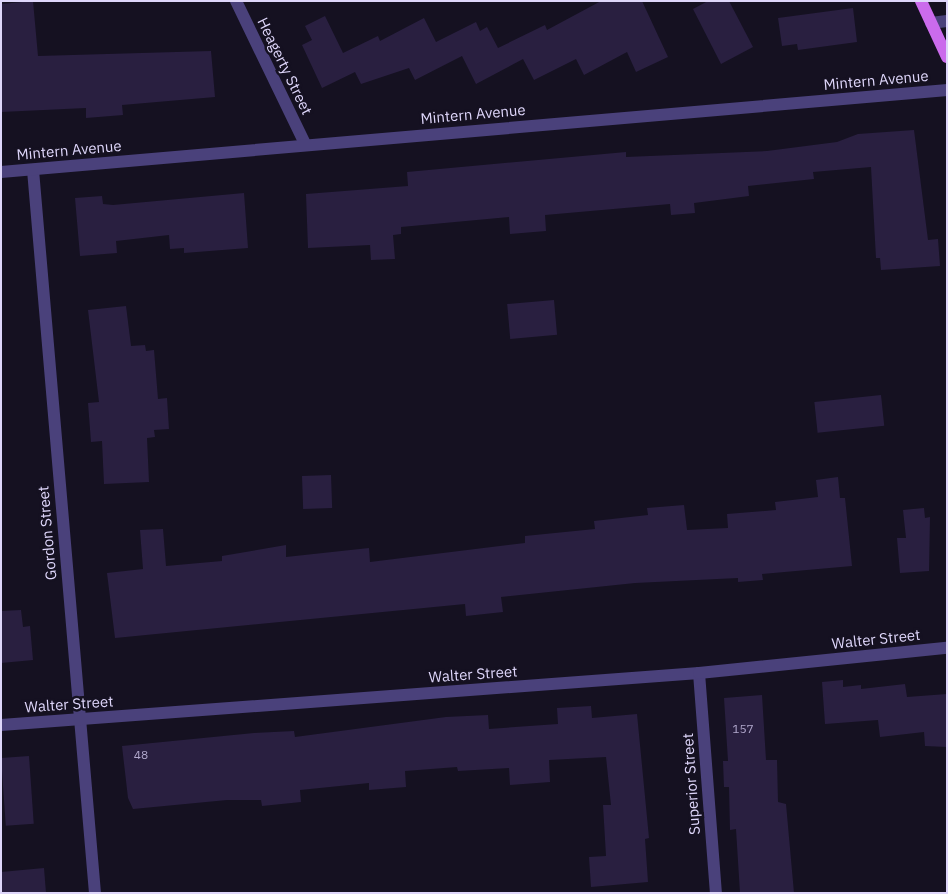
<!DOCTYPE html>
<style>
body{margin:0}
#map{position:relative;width:948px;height:894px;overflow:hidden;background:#151121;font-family:"IBM Plex Sans",sans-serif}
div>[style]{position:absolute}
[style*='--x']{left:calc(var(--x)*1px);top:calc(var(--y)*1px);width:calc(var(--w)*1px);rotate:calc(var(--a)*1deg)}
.building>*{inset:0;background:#291f40;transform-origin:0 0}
.minor>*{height:12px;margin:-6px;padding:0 6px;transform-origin:6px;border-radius:6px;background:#4a417b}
.major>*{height:12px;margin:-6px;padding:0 6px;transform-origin:6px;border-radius:6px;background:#cb6bec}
span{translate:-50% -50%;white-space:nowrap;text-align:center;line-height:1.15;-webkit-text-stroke:5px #151121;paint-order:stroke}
.number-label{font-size:12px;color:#b1a8cc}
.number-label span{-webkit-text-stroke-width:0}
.street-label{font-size:15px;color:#ded6fa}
.frame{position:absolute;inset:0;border:2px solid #ded6fa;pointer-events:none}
</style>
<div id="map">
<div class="building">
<div style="clip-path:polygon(33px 1px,38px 56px,211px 51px,215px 97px,122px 105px,123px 115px,86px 118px,86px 108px,1px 112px,1px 4px)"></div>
<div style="clip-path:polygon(601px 1px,642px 1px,668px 57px,636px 72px,627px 52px,584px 75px,576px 59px,534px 80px,523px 59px,476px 84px,462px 56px,415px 80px,409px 68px,361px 84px,355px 72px,322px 88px,302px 45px,312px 40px,305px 26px,325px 16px,343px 53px,378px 36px,380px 41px,424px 18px,436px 42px,476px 22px,480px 31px,487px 27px,498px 48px,545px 25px,547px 30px)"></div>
<div style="clip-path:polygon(708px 1px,729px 1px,753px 47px,721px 64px,693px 9px)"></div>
<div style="clip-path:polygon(853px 8px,857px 42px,798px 50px,797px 44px,782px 46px,778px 18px)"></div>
<div style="clip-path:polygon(914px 130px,928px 240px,938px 239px,940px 266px,881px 270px,880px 258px,876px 258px,871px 167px,813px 172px,814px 179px,748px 186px,749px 196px,694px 203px,695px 213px,671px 215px,670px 204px,545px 215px,546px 231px,510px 234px,509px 217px,401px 227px,401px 234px,393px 235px,395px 259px,371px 260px,370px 245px,308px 248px,306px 194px,408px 186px,407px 172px,626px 152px,626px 157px,767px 151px,837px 142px,858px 134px)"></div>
<div style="clip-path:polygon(244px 193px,248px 248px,184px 253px,184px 248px,170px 249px,169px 235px,116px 241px,117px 253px,80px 256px,75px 198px,102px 196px,103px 204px,113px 205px)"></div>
<div style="left:554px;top:300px;width:35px;height:47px;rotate:85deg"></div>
<div style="clip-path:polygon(126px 306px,131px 346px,145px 345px,146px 351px,154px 350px,158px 399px,167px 398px,169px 429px,154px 430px,155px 437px,147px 438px,149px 482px,104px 484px,102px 441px,91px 442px,88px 403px,99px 402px,88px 310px)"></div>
<div style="left:881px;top:395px;width:31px;height:67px;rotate:84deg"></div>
<div style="left:331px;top:475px;width:33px;height:29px;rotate:88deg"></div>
<div style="clip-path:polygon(838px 477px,840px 498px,845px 498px,852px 566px,762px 574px,763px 580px,738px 582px,738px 578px,635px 583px,501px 597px,503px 612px,466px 616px,465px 604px,115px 638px,107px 573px,143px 569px,140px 530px,163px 529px,166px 566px,222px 561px,222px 556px,286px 545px,286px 557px,369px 548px,370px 562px,525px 543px,525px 536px,595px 529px,594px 521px,648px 515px,647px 508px,684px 505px,687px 530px,728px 528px,727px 514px,776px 510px,775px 502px,818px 497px,816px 480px)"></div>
<div style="clip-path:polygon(924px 508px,925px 518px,930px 517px,929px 571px,900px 573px,897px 538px,906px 538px,903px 510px)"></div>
<div style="clip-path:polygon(21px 610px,23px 627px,30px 626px,33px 660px,1px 663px,1px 611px)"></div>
<div style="clip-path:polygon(843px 680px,843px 687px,861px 685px,861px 689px,905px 684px,907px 697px,947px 694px,947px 747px,925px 746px,924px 732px,880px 737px,878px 720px,825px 724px,822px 682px)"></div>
<div style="clip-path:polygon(762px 695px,766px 760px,777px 760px,778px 802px,786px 804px,794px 893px,740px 893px,736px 829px,730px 830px,729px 787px,724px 787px,723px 761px,728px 761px,724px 698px)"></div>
<div style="clip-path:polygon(591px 706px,592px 718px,637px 714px,649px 838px,645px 839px,648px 882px,591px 887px,589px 857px,606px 856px,603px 805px,611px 805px,606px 757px,549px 760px,550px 782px,510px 785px,509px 768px,458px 771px,457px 767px,405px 771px,406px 787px,369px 790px,369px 783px,300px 790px,301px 802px,262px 806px,261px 800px,227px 800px,133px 809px,128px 798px,122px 746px,254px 733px,294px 731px,295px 737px,446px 717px,488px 715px,489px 729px,558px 724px,557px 708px)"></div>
<div style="left:29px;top:756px;width:68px;height:28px;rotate:86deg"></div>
<div style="clip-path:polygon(44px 868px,46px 893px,1px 893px,1px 872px)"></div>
</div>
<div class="minor">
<div style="--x:236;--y:1;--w:159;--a:64.2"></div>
<div style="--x:931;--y:23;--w:16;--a:-7"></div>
<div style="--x:33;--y:170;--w:726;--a:85.1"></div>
<div style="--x:1;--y:172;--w:950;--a:-4.95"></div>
<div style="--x:699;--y:673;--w:221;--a:85.6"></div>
<div style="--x:1;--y:725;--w:700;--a:-4.26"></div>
<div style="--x:699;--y:673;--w:249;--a:-5.8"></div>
</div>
<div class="major">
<div style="--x:921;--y:1;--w:62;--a:65.1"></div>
</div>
<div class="number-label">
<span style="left:743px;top:729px">157</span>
<span style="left:141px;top:755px">48</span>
</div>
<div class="street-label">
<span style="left:285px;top:66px;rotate:64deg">Heagerty Street</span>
<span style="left:876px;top:80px;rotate:-5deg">Mintern Avenue</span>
<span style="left:473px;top:114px;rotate:-5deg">Mintern Avenue</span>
<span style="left:69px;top:150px;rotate:-5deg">Mintern Avenue</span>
<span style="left:47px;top:533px;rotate:-95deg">Gordon Street</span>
<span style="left:876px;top:639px;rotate:-6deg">Walter Street</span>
<span style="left:473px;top:674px;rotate:-4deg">Walter Street</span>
<span style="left:69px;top:704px;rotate:-4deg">Walter Street</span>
<span style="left:691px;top:784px;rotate:-94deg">Superior Street</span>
</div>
<div class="frame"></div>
</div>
